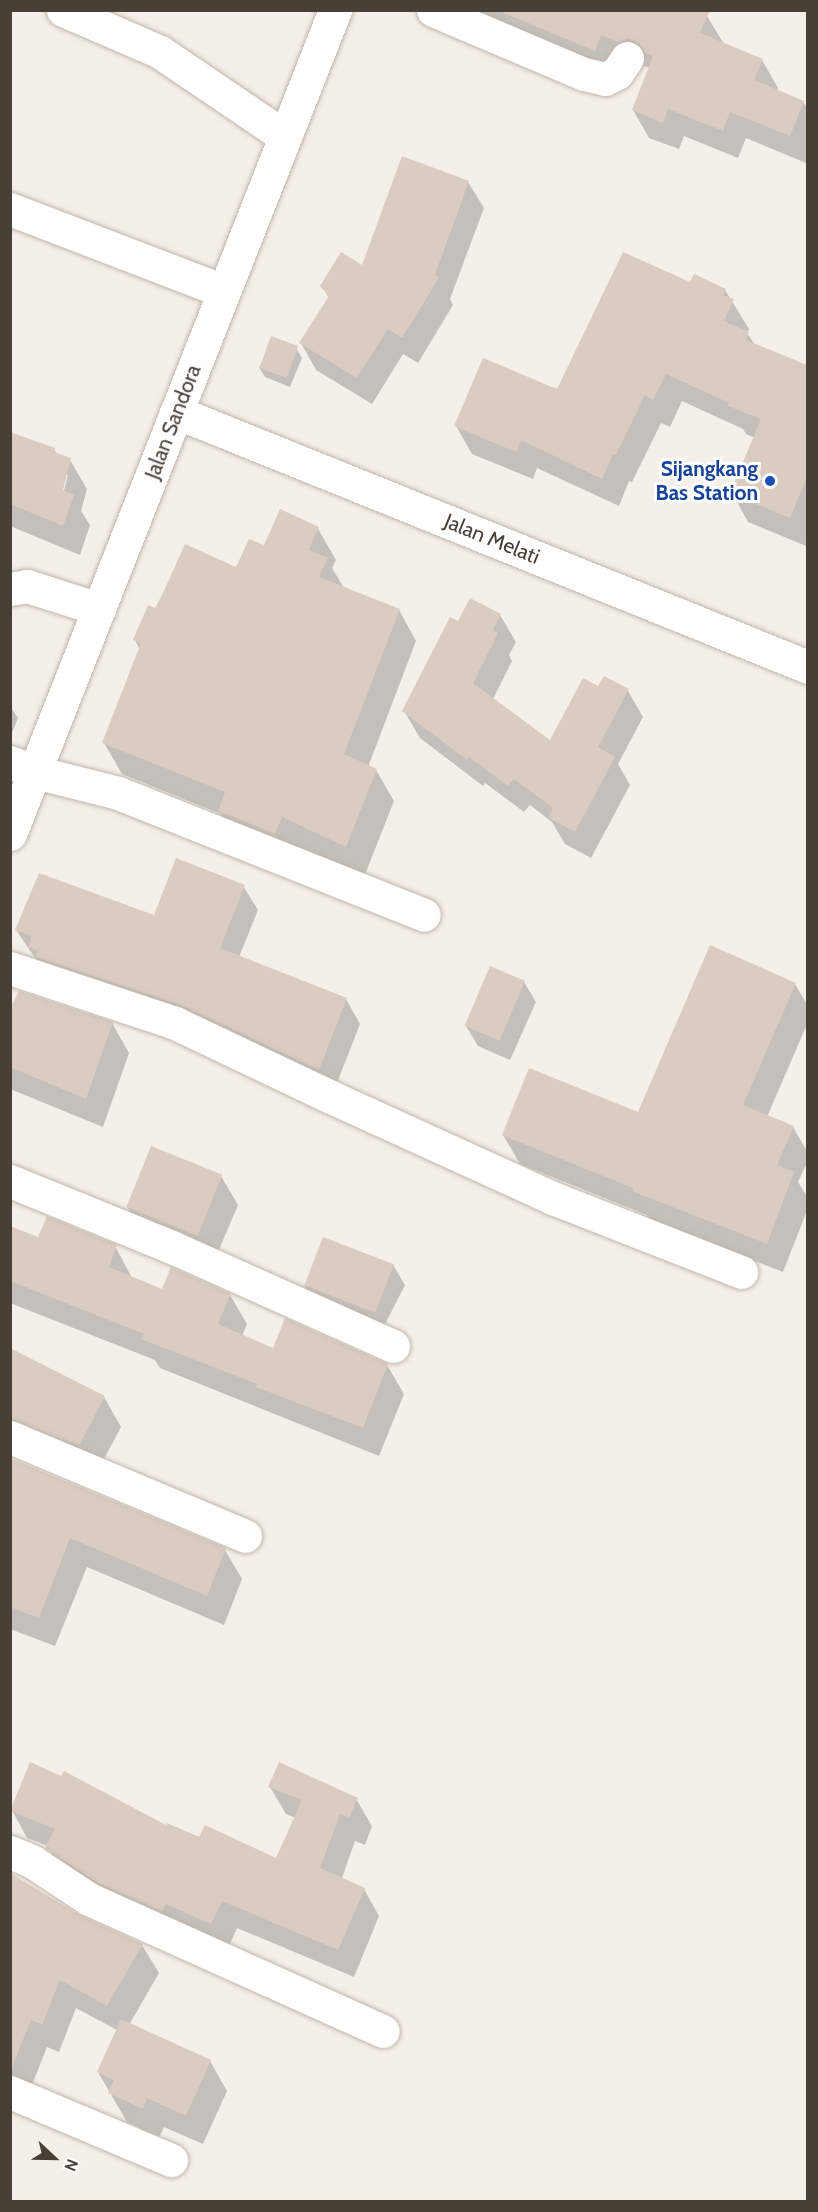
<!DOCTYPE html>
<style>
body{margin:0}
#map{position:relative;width:818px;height:2212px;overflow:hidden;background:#f5efe9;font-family:Cabin,sans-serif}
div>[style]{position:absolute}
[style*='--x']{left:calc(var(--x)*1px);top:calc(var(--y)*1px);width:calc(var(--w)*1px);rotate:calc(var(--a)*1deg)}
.shadow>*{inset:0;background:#0003}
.building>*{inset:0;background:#daccc1;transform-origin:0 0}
.roads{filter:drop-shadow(0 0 2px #c0b6ab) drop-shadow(0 0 2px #c0b6ab)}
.minor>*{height:33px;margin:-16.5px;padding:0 16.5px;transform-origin:16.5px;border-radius:16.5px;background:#fff}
.dots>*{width:16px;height:16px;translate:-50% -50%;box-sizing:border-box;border:3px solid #fff;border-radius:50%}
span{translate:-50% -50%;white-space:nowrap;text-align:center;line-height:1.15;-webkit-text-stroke:6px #fff;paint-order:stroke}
.street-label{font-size:21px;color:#483f37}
.transit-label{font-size:21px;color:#164399;font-weight:700}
.right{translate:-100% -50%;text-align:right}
.frame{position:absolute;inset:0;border:12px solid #483f37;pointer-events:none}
.north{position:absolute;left:24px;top:2128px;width:60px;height:60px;-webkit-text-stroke:4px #fff;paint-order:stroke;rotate:112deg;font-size:16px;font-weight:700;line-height:24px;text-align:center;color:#483f37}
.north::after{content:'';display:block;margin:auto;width:21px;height:27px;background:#483f37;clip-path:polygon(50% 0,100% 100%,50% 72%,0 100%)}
</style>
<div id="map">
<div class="shadow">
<div style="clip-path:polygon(463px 10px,695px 10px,707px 16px,724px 44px,762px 60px,778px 88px,777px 91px,803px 102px,808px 109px,806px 163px,746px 138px,738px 158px,684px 136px,679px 149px,649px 138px,633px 110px,650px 68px,644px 66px,610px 78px)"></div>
<div style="clip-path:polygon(468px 182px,484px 208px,450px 299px,453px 305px,418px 363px,403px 354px,372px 404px,316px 370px,301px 343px,329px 298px,322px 286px,363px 267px)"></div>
<div style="clip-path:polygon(691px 284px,725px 290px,749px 329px,747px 333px,755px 345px,808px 367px,806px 546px,748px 522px,732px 493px,755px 438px,746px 434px,743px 429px,682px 401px,670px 427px,661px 423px,632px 482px,629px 481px,619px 506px,537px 468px,533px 479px,472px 454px,456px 426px,558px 390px)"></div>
<div style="clip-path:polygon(296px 348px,302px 358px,290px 387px,265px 377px,259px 367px)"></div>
<div style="clip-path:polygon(evenodd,10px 434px,54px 450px,58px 455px,70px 460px,87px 489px,81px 511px,90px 525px,80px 555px,10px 526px,10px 434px,65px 475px,68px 475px,62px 498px,59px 497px,65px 475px)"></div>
<div style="clip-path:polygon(281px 511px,318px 529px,336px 560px,332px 568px,344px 588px,399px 610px,416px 641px,368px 767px,376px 770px,394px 801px,364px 877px,299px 847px,292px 864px,237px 842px,221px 814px,122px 774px,104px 743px,140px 650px,135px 640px,155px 610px,237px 569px,265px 547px)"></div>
<div style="clip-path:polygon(500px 615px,516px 642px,509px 655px,512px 661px,493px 699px,550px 743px,599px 688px,628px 691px,643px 717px,618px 764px,630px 785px,591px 858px,565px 844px,552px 822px,530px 805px,524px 812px,485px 783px,483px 786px,420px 738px,404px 711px,459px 623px)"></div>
<div style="clip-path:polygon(10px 706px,18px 718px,10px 738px)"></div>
<div style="clip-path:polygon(243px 886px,258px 910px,239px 957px,346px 999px,360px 1024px,333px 1093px,44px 971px,16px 930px,155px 917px)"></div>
<div style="clip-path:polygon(524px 982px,536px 1002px,510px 1060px,478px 1046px,466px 1026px)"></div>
<div style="clip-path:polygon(795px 984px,808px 1006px,808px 1022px,767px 1117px,793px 1127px,808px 1153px,808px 1161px,798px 1182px,808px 1198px,808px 1208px,783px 1272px,650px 1220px,647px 1215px,520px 1164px,503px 1135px,639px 1114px)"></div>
<div style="clip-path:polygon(10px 1012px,112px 1023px,129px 1053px,103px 1127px,10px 1089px)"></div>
<div style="clip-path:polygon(221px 1176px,238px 1205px,212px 1266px,145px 1238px,128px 1208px)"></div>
<div style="clip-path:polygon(10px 1228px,38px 1239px,115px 1246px,132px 1278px,163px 1291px,230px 1295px,247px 1324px,242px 1336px,274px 1350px,387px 1365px,404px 1394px,379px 1456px,160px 1368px,155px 1360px,10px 1303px)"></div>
<div style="clip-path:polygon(393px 1265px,405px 1285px,380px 1334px,316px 1305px,304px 1285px)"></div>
<div style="clip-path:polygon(10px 1350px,104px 1397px,121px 1427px,96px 1474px,16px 1451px,10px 1457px)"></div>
<div style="clip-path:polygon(10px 1459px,225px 1550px,242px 1579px,224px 1625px,87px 1567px,55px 1646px,10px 1629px)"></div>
<div style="clip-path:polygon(270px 1787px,356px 1799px,372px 1826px,365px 1845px,355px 1841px,342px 1878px,364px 1889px,379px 1916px,354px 1977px,237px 1928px,227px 1951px,63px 1875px,48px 1846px,27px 1838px,12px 1810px,167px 1827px,276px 1860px,295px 1818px,286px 1814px)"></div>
<div style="clip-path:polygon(10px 1885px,142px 1945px,159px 1973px,129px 2025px,210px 2061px,227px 2091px,203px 2144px,164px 2127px,159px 2137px,127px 2122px,98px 2072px,117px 2030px,76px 2008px,59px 2052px,47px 2047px,30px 2090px,10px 2083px)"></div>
</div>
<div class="building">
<div style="clip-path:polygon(497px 10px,710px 10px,700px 33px,763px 59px,754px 80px,804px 101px,790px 136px,730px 112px,723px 131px,668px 109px,663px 123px,632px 110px,653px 56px,645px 53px,638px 43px,628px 39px,618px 42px,601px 35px,595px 51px)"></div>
<div style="clip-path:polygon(402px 156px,469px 181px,435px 275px,439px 278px,402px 338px,388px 329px,357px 378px,299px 343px,329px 296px,320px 286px,341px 252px,362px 265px)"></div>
<div style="clip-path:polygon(623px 252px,690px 282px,694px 274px,726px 289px,723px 295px,734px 299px,724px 321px,749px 332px,746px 340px,807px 365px,807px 477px,790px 518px,730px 493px,761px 419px,728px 406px,729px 403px,666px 374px,653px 400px,645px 395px,616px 455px,613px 454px,602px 479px,521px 440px,516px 452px,454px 426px,483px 358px,557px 389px)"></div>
<div style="left:271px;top:336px;width:29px;height:34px;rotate:20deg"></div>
<div style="clip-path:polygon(10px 432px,55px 448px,54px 452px,71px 458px,63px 490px,74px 495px,63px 526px,10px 504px)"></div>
<div style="clip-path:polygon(280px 509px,319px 527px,309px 550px,328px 558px,319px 577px,400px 609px,344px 754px,377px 769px,346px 847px,282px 817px,275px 834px,218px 811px,225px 792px,102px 743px,141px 643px,133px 640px,148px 605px,155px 608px,163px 593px,185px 544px,236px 567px,249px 539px,264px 545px)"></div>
<div style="clip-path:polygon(470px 598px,501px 614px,493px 630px,498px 633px,473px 683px,550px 740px,583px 678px,598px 686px,604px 676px,629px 689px,598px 747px,615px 757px,575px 832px,548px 817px,553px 808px,514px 779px,508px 786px,469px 757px,467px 760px,402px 711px,450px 617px,458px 621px)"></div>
<div style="clip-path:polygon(176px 858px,245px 885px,220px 948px,347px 998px,319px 1070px,181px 1005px,35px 957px,38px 951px,28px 947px,32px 936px,15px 930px,39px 873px,154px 915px)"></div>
<div style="clip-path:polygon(710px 945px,796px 983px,743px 1105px,794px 1126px,777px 1165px,794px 1172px,767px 1244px,632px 1191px,633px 1188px,502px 1135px,529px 1068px,638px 1112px)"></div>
<div style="left:490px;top:966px;width:38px;height:65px;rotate:23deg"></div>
<div style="clip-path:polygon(19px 991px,113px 1022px,86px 1099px,10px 1067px,10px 1009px)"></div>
<div style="left:151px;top:1146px;width:77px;height:66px;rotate:22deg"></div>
<div style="clip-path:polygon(47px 1216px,117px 1245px,109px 1267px,162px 1289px,171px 1267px,231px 1294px,218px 1324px,273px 1348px,285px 1318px,388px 1364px,363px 1428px,256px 1387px,257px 1384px,141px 1339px,144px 1334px,10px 1281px,10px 1226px,38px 1237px)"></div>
<div style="left:323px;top:1237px;width:76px;height:52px;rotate:21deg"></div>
<div style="clip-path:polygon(10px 1348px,105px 1396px,79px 1446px,10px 1419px)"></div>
<div style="clip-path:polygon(10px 1458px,226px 1548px,207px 1596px,70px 1538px,39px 1618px,10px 1607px)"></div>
<div style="clip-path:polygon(30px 1762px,61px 1776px,64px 1771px,166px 1825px,167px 1823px,199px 1837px,205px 1825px,276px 1858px,302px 1800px,268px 1787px,279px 1762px,358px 1798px,349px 1818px,340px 1814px,320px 1868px,365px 1888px,338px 1950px,222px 1901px,211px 1924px,166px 1904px,162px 1911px,98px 1883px,45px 1848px,55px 1829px,10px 1811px)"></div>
<div style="clip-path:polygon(10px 1873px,81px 1916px,143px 1944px,107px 2006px,60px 1980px,42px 2025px,31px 2020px,12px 2067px)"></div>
<div style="clip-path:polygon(121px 2019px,211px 2060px,186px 2116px,147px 2098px,143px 2109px,108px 2093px,114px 2080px,97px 2072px)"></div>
</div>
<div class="roads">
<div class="minor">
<div style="--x:63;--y:10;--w:106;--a:23.4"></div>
<div style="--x:160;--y:52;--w:150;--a:34.1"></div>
<div style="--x:433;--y:10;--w:164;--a:23"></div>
<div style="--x:584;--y:74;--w:22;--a:13"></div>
<div style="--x:605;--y:79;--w:13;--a:-27"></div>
<div style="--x:617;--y:73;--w:18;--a:-56"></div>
<div style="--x:10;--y:209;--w:229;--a:21"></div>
<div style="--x:176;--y:412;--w:682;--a:21.97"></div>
<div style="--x:10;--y:589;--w:17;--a:-10"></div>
<div style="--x:27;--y:586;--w:76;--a:17.7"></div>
<div style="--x:10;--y:762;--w:27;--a:22"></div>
<div style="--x:35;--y:772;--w:86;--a:14.2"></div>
<div style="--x:118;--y:793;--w:329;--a:21.7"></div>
<div style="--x:10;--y:834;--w:886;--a:-68.47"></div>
<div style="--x:10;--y:968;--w:174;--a:18.4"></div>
<div style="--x:175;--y:1023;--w:170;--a:25.4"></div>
<div style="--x:329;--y:1096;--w:248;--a:24.5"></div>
<div style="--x:555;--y:1199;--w:200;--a:21.4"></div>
<div style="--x:10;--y:1181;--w:177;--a:22.2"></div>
<div style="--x:174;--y:1248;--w:240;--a:24.1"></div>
<div style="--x:10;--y:1437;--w:255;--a:22.8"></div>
<div style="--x:10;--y:1852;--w:25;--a:23"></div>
<div style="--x:33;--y:1862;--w:67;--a:33.5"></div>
<div style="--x:89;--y:1899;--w:322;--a:24.2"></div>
<div style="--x:10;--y:2092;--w:175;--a:22.9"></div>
</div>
</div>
<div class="dots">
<div style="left:770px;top:481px;background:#1a4fb4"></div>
</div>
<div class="street-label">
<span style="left:173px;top:422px;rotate:-69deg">Jalan Sandora</span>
<span style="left:492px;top:539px;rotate:22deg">Jalan Melati</span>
</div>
<div class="transit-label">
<span class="right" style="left:758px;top:481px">Sijangkang<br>Bas Station</span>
</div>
<div class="frame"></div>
<div class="north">N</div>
</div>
